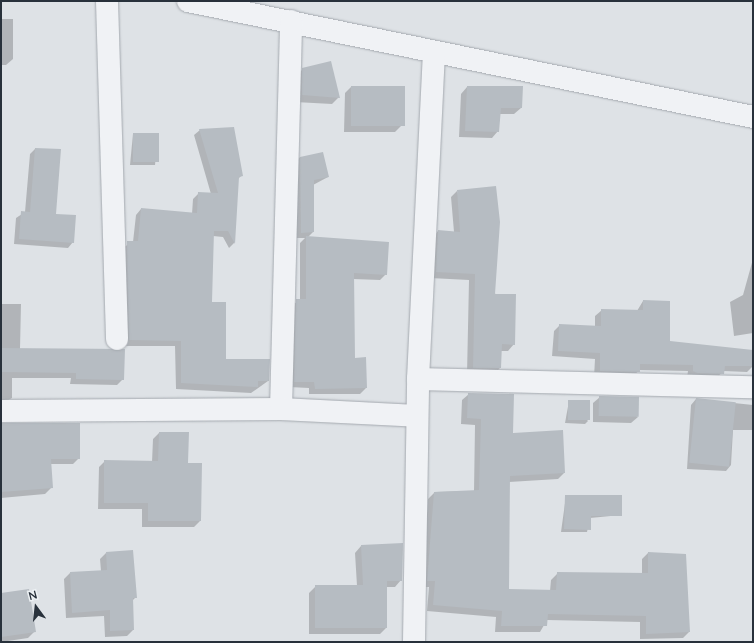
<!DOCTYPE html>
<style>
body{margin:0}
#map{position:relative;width:754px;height:643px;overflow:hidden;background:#dee2e6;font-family:Lato,sans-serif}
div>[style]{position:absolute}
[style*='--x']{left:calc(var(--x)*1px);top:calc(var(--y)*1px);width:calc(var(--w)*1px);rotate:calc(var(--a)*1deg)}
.shadow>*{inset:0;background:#0003}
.building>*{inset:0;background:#b6bcc2;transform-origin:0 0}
.roads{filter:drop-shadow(0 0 1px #a4a9af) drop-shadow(0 0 1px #a4a9af)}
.street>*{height:22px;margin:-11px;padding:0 11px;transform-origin:11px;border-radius:11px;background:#f0f2f5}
span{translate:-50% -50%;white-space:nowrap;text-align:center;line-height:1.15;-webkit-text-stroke:3px #edf1f4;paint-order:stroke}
.frame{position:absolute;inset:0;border:2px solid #28313b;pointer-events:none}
.north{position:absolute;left:16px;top:587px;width:40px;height:40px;-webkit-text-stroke:3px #edf1f4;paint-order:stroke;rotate:345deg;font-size:11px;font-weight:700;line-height:16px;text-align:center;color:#28313b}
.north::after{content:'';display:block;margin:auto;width:14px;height:18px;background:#28313b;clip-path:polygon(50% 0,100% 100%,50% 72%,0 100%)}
</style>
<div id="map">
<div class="shadow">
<div style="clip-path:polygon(1px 19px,13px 19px,13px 59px,6px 65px,1px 65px)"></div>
<div style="clip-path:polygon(303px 69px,339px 97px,332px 104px,295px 102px,296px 76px)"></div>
<div style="clip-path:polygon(351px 87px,402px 125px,395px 132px,344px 132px,345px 93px)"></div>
<div style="clip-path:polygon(467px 87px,521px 108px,514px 114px,500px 114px,498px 131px,492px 138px,459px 137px,461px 94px)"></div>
<div style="clip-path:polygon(200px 130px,242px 175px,238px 179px,234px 243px,229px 248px,223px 237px,213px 236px,211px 303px,225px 360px,268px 381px,251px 393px,176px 389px,175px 346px,124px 346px,122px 248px,133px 242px,136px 215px,141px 209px,192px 214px,193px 199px,199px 193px,211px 194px,194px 135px)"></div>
<div style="clip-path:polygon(133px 134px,158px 134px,155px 165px,130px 165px)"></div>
<div style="clip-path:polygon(35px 149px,54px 214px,73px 242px,68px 248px,14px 244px,16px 218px,25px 212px,30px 154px)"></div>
<div style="clip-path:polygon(300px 157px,328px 177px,313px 185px,313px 232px,308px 237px,386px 274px,380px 280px,353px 279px,354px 359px,366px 388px,360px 394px,309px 394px,309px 388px,289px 387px,291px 306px,300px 300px,300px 243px,305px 238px,296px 238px,295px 163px)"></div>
<div style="clip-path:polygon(457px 191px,514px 344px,508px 351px,500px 351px,500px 368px,493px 375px,467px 374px,469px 280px,430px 278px,432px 238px,438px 231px,454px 232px,451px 197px)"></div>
<div style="clip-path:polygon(753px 259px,753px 333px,734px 336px,730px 302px,743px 295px)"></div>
<div style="clip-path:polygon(643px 301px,669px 342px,753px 351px,753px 366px,747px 372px,723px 371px,716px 379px,687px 377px,688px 371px,639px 370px,633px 377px,594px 377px,595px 359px,552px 356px,554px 331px,560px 325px,595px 327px,595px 316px,602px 310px,637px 311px)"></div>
<div style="clip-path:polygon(1px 304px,21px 304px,20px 349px,123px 379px,117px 385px,70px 384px,71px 378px,12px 378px,12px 398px,1px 404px)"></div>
<div style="clip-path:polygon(469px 394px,512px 435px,564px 473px,558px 479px,509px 482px,508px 590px,550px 591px,551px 580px,558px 573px,642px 574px,642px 559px,648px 553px,685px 555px,689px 632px,683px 638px,640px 639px,640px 622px,547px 620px,540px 632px,495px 632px,496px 617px,427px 611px,429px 587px,422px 587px,428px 499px,435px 492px,474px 491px,475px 425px,461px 424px,462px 400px)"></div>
<div style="clip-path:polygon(600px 397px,638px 417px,631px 423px,593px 422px,593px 403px)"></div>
<div style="clip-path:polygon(696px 399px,753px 405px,753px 430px,733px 430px,731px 465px,726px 471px,687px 469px,691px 405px)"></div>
<div style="clip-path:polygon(569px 401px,588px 421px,585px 424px,565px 423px)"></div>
<div style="clip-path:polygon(1px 424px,79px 458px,73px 464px,50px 464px,51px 488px,45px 494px,1px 498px)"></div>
<div style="clip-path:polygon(159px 433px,187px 464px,200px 521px,194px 527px,142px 527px,142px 509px,98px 509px,99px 467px,105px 461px,152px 462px,153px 439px)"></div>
<div style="clip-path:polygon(566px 496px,621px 515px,590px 518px,587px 532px,561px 532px)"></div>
<div style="clip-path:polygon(361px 546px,401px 580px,395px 587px,386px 587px,386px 628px,380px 634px,309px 634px,309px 593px,316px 586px,357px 586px,355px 553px)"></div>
<div style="clip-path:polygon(106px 553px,136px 597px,132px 601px,133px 630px,127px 636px,105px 637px,104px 616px,66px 618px,64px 579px,70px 573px,101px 571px,100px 559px)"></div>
<div style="clip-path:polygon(1px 594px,35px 631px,28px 638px,1px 642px)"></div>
</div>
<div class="building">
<div style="clip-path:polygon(331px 61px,340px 98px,302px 95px,302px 68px)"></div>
<div style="left:351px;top:86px;width:54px;height:40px"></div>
<div style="clip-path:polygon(467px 86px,523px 86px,522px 108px,501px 108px,499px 132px,465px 131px)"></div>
<div style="clip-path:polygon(234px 127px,243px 176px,239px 177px,235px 244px,228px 231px,214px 231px,212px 302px,226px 302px,226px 359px,270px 359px,269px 381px,258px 381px,258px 387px,181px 383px,181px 341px,129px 340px,127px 241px,138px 241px,141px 208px,197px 213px,198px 192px,218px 193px,199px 129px)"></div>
<div style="left:133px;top:133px;width:26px;height:29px"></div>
<div style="clip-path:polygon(35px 148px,61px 149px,56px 214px,76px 215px,74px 243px,19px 239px,21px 211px,30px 212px)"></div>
<div style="clip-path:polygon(323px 152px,329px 177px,314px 180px,314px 232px,301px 233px,300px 157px)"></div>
<div style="clip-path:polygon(496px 186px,500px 222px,495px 294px,516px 294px,515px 345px,502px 344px,501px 368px,473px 368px,475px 274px,436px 272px,438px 230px,460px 232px,457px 190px)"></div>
<div style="clip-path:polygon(306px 236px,389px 242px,387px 275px,354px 273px,355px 358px,366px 357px,367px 388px,315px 389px,314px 382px,294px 382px,296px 299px,306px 299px)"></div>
<div style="clip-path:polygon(643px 300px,670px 301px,670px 341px,753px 350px,753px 366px,725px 366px,724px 374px,697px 373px,693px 371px,693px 365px,640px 364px,640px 372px,600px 371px,600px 353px,558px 351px,559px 324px,601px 326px,601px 309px,643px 310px)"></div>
<div style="clip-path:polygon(1px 348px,125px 349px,124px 380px,76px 379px,76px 373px,1px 372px)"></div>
<div style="clip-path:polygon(468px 393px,514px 394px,513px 433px,563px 430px,565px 473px,510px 476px,509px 589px,556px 590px,557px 572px,648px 573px,648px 552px,686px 554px,690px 632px,646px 634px,646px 616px,548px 614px,547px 626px,501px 626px,502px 611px,433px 605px,435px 581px,427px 581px,434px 492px,479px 490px,481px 419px,467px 418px)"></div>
<div style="left:599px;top:396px;width:40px;height:20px;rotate:1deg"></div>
<div style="left:696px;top:398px;width:40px;height:65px;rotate:6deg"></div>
<div style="left:568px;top:400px;width:22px;height:20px"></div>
<div style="clip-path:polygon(1px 423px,80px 423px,80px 459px,51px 459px,53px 488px,1px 492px)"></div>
<div style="clip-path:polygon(159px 432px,189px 432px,188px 463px,202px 463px,201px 521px,148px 521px,148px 503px,104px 503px,104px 460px,158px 461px)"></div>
<div style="clip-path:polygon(565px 495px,622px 495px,622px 516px,591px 516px,591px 530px,564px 529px)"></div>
<div style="clip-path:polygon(403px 543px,402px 581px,387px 581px,387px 628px,315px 628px,315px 585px,363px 585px,361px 545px)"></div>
<div style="clip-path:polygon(133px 550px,137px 598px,133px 598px,134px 630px,110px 631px,110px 610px,72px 613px,70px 572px,107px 570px,106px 552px)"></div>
<div style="clip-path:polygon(29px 589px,36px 632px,1px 637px,1px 593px)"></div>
</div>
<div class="roads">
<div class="street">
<div style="--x:107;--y:1;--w:338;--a:88.3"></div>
<div style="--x:188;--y:1;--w:577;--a:11.6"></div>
<div style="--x:418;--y:379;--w:335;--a:1.4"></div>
<div style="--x:281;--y:409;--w:388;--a:-88.5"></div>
<div style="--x:1;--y:411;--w:280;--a:-0.4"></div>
<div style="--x:281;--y:409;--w:136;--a:2.9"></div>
<div style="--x:414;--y:642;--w:263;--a:-89.1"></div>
<div style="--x:418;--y:379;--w:326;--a:-87.2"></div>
</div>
</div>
<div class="frame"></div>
<div class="north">N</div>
</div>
